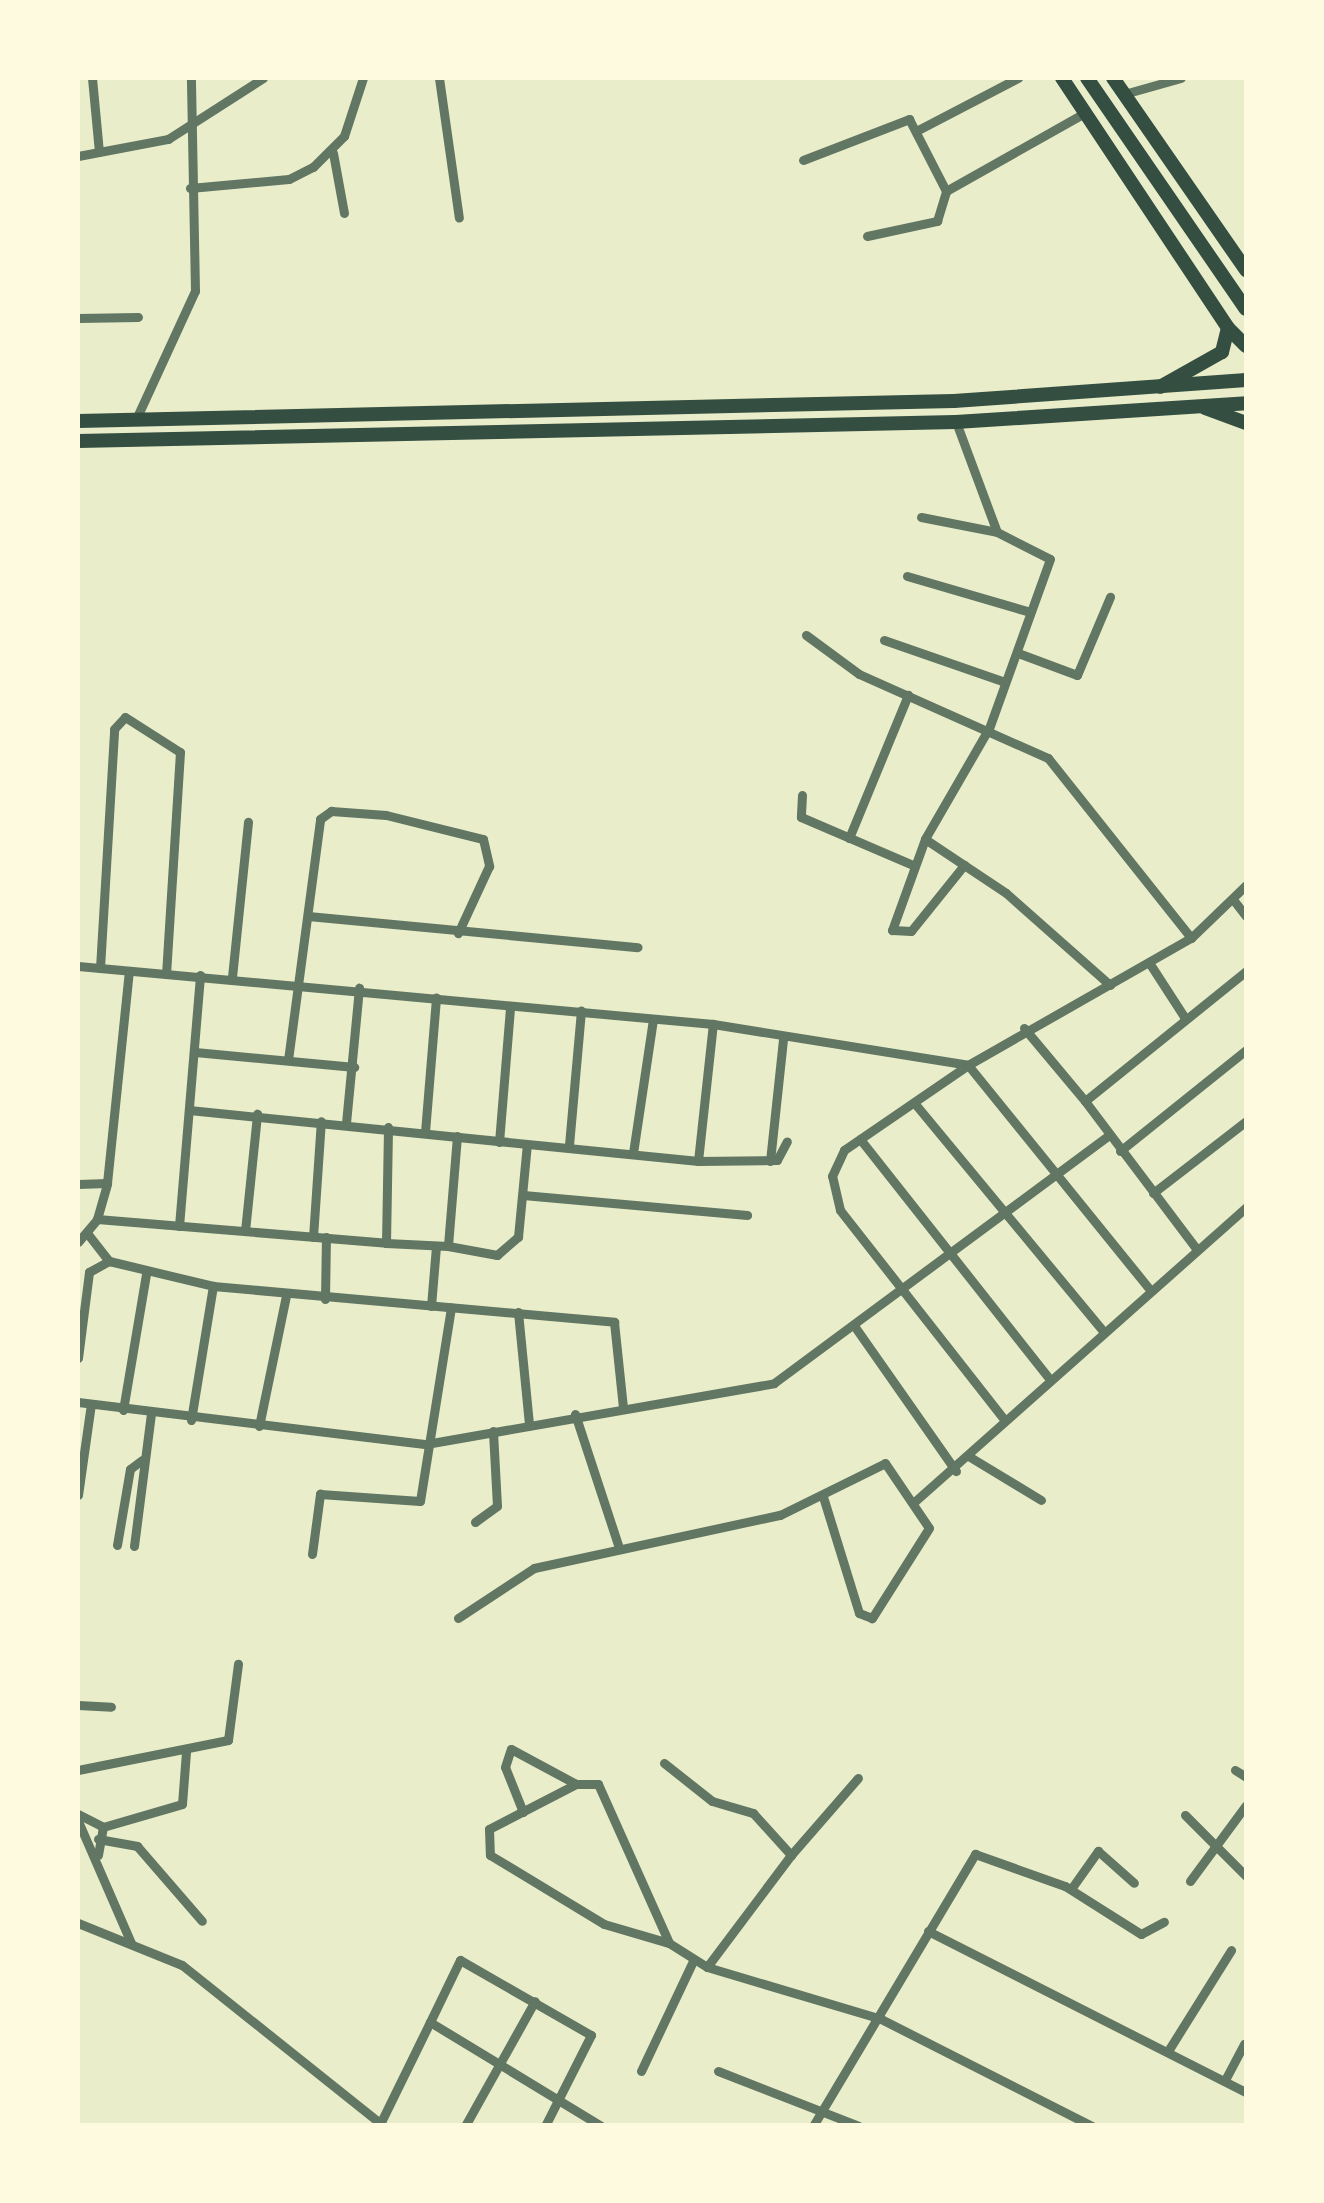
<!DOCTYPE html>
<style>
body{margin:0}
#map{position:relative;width:1324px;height:2203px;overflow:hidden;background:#e9edc9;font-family:"Libre Baskerville",serif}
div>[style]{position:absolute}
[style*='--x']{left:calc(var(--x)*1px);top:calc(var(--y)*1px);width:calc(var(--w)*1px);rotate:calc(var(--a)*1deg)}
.minor>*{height:9px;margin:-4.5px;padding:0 4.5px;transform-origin:4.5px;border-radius:4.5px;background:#617663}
.primary>*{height:14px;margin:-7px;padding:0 7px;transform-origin:7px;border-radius:7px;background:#344e41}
.trunk>*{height:14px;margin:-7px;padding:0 7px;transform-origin:7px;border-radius:7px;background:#344e41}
span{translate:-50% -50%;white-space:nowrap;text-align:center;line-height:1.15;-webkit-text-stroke:8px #fefae0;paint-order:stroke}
.frame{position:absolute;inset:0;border:80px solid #fefae0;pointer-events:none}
</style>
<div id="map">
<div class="minor">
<div style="--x:92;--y:78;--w:74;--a:84.6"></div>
<div style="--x:439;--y:78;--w:141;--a:81.9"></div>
<div style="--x:1124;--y:94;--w:59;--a:-15.7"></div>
<div style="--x:918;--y:130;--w:113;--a:-27.5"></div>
<div style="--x:333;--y:153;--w:61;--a:79.6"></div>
<div style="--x:78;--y:156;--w:92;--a:-10.7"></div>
<div style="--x:168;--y:139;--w:113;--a:-32.7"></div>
<div style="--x:803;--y:160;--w:114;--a:-21.1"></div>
<div style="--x:909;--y:119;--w:81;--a:62.8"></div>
<div style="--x:190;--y:188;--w:99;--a:-5.2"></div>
<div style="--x:289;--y:179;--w:27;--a:-27"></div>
<div style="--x:313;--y:167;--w:44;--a:-45"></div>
<div style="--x:344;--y:136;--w:61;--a:-71.9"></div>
<div style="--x:867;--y:236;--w:72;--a:-12.1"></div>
<div style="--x:937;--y:221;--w:31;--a:-73"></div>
<div style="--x:946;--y:191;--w:161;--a:-29.4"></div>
<div style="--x:78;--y:318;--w:60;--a:-1"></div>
<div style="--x:137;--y:417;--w:139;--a:-65.3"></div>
<div style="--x:195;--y:291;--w:213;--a:-91.1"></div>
<div style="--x:956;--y:422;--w:117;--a:69.6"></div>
<div style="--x:997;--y:532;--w:59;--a:27"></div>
<div style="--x:1050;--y:559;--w:180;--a:109.8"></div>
<div style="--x:989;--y:728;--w:128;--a:120"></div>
<div style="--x:925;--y:839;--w:97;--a:109.9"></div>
<div style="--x:892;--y:930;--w:19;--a:3"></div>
<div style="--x:911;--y:931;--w:85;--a:-51.2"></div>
<div style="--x:921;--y:517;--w:77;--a:11.2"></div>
<div style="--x:907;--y:576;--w:128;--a:16.3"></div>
<div style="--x:806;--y:635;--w:66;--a:36.3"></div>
<div style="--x:859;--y:674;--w:207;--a:24"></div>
<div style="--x:1048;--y:758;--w:230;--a:51.5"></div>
<div style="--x:884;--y:640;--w:128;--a:19.1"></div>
<div style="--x:1018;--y:653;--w:63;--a:20.4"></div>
<div style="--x:1077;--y:675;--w:85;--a:-67.1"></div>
<div style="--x:802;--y:795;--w:22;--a:93"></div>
<div style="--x:801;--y:817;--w:122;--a:23.2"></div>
<div style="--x:849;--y:838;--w:155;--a:-67.6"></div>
<div style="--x:925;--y:839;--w:97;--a:33.7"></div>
<div style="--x:1006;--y:893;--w:139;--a:41.5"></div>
<div style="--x:1235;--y:902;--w:18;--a:52"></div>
<div style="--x:308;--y:916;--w:331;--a:5.4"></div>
<div style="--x:1150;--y:964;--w:64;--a:57.1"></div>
<div style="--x:78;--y:966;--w:638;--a:5.22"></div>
<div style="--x:713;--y:1024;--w:258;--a:9.1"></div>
<div style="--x:968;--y:1065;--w:257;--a:-29.7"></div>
<div style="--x:1191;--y:938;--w:76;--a:-43.9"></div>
<div style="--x:100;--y:968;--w:239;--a:-86.6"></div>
<div style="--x:114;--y:729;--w:16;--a:-47"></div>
<div style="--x:125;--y:717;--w:65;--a:32.5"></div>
<div style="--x:180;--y:752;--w:222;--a:93.6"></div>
<div style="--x:232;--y:977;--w:156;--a:-84.1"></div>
<div style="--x:1024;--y:1028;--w:95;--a:50.1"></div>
<div style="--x:195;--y:1052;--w:160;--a:5.4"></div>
<div style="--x:288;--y:1060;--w:243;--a:-82.4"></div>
<div style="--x:320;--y:819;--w:14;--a:-36"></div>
<div style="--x:331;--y:811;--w:55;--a:4.2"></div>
<div style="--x:386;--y:815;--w:100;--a:13.9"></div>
<div style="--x:483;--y:839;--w:28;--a:77"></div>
<div style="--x:489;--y:866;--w:74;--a:114.8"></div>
<div style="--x:916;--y:1105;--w:292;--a:50.4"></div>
<div style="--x:189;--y:1110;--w:512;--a:5.72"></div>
<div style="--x:698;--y:1161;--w:79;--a:-0.7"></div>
<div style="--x:777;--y:1160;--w:21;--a:-62"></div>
<div style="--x:346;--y:1123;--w:136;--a:-84.5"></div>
<div style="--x:425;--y:1132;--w:135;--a:-85.3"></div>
<div style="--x:457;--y:1136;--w:110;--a:94.7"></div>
<div style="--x:448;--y:1246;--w:50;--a:10.4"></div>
<div style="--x:497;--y:1255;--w:28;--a:-41"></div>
<div style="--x:518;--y:1237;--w:93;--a:-84.5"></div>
<div style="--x:860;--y:1139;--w:302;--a:51.7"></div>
<div style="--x:499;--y:1142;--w:135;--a:-85.3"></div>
<div style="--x:569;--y:1145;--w:135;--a:-84.9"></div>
<div style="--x:1120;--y:1151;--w:161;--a:-38.7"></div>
<div style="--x:633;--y:1153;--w:135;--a:-81.5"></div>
<div style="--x:698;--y:1161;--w:138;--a:-83.8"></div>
<div style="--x:770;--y:1161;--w:123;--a:-83.9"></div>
<div style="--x:78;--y:1184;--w:29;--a:-2"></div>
<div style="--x:1153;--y:1193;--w:118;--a:-37.7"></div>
<div style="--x:523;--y:1195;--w:225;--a:5.1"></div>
<div style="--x:97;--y:1219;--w:290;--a:4.7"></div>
<div style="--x:386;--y:1243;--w:116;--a:-89"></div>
<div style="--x:179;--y:1226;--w:252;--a:-85.2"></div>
<div style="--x:245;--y:1231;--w:118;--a:-84.1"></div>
<div style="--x:87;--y:1233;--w:36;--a:52"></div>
<div style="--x:109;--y:1261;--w:107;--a:13.5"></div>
<div style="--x:213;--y:1286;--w:403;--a:5.1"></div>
<div style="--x:614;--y:1322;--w:86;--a:84"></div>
<div style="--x:313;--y:1237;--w:116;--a:-86.1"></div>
<div style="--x:78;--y:1242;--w:30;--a:-50"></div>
<div style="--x:97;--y:1219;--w:37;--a:-74"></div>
<div style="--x:107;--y:1183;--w:213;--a:-84.1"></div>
<div style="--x:386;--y:1243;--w:62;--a:2.8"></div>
<div style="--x:1195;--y:1247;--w:183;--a:-127"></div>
<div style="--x:1085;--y:1101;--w:207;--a:-38.9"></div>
<div style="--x:325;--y:1299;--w:62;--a:-89.1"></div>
<div style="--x:431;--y:1306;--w:60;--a:-85.2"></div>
<div style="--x:518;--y:1312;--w:114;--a:84.4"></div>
<div style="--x:855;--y:1327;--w:176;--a:55"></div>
<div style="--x:78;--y:1358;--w:87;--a:-82.7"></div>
<div style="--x:89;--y:1272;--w:23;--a:-29"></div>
<div style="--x:78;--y:1402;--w:351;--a:6.9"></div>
<div style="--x:426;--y:1444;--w:353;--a:-9.9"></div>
<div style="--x:774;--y:1383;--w:415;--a:-36.5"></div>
<div style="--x:123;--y:1410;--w:138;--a:-80.4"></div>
<div style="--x:575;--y:1414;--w:138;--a:71.8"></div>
<div style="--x:1003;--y:1418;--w:264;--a:-128.1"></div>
<div style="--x:840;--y:1210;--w:35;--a:-103"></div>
<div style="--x:832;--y:1176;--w:29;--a:-65"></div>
<div style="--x:844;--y:1150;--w:150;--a:-34.4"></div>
<div style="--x:968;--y:1065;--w:286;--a:51"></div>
<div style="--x:191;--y:1420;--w:136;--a:-80.7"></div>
<div style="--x:259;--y:1426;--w:133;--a:-78.3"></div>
<div style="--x:970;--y:1457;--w:83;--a:31.2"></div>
<div style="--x:78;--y:1495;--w:92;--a:-81.9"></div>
<div style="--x:913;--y:1503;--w:446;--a:-41.6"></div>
<div style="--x:475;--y:1522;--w:27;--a:-36"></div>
<div style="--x:497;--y:1506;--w:75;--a:-93.1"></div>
<div style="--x:117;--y:1545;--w:77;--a:-80.3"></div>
<div style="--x:130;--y:1469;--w:15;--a:-37"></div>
<div style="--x:134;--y:1546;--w:133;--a:-82.7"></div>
<div style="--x:312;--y:1554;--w:61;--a:-82.4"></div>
<div style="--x:320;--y:1494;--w:100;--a:4"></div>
<div style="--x:420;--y:1501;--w:196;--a:-80.9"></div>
<div style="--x:458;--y:1618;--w:91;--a:-33.3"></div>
<div style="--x:534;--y:1568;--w:252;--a:-12.2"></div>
<div style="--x:780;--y:1515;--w:117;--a:-26.3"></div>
<div style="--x:885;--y:1463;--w:78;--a:55.9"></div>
<div style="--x:929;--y:1528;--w:107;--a:122.3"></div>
<div style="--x:872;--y:1618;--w:14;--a:-159"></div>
<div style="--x:859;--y:1613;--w:121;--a:-107.2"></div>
<div style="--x:78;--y:1705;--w:33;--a:3"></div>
<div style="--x:664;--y:1763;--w:61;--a:38.4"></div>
<div style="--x:712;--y:1801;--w:43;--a:16.3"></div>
<div style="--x:753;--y:1813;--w:57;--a:47.9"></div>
<div style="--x:791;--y:1855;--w:140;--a:126.9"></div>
<div style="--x:78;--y:1770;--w:153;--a:-11.3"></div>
<div style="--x:228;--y:1740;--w:77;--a:-82.5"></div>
<div style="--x:1235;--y:1770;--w:13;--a:32"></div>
<div style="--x:576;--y:1784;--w:98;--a:152.7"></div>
<div style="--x:489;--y:1829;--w:26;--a:88"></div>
<div style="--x:490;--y:1855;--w:133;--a:31.2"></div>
<div style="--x:604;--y:1924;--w:68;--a:16.3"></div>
<div style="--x:669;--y:1943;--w:45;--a:32.3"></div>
<div style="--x:707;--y:1967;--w:182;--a:16.6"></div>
<div style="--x:881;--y:2019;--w:237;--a:26.9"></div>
<div style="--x:523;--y:1812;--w:48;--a:-111.8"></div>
<div style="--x:505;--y:1767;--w:19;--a:-72"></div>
<div style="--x:511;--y:1749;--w:74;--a:28.3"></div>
<div style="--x:576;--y:1784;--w:22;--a:0"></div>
<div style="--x:598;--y:1784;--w:174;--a:65.9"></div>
<div style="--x:78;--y:1814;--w:28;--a:27"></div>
<div style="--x:1185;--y:1815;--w:86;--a:45"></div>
<div style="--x:78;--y:1821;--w:133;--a:66.5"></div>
<div style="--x:98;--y:1839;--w:40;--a:10"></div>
<div style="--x:137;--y:1846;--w:99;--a:49.1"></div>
<div style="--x:98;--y:1855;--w:28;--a:-80"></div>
<div style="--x:103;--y:1827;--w:82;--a:-16.2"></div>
<div style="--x:182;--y:1804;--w:52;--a:-85.6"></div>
<div style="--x:791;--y:1855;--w:102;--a:-49"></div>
<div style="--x:1190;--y:1881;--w:94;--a:-53.6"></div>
<div style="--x:1071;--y:1889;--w:47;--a:-54.6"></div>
<div style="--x:1098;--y:1851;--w:48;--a:41.6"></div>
<div style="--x:78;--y:1923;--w:112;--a:22"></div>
<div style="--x:182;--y:1965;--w:258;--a:38.6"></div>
<div style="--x:928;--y:1931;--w:356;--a:26.9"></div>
<div style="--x:430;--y:2022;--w:69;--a:-64.2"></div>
<div style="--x:460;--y:1960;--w:151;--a:29.8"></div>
<div style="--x:591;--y:2035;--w:102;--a:116.8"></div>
<div style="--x:1168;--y:2051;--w:119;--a:-58"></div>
<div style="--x:641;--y:2071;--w:122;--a:-64.7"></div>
<div style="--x:718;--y:2071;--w:151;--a:21.3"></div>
<div style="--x:1225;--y:2080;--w:41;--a:-62.2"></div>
<div style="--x:381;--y:2122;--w:111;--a:-63.9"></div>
<div style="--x:430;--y:2022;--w:200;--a:31.3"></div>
<div style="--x:465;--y:2126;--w:143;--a:-60.8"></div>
<div style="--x:813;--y:2126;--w:317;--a:-59.2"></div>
<div style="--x:975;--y:1854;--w:96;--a:19.6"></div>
<div style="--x:1065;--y:1886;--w:90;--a:32.3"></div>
<div style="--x:1141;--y:1934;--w:26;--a:-28"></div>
</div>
<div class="primary">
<div style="--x:1062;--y:78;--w:300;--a:56.4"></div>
<div style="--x:1228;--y:328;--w:25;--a:104"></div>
<div style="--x:1222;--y:352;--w:71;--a:150.6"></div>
<div style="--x:1087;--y:78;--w:280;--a:55.5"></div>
<div style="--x:1113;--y:78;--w:234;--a:55.3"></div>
<div style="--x:1229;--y:329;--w:24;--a:45"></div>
<div style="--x:1205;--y:408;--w:44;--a:20.1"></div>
</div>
<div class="trunk">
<div style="--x:78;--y:421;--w:876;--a:-1.31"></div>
<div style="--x:954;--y:401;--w:293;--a:-4.1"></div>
<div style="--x:78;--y:441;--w:878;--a:-1.24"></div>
<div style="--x:956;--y:422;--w:291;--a:-3.7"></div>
</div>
<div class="frame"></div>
</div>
